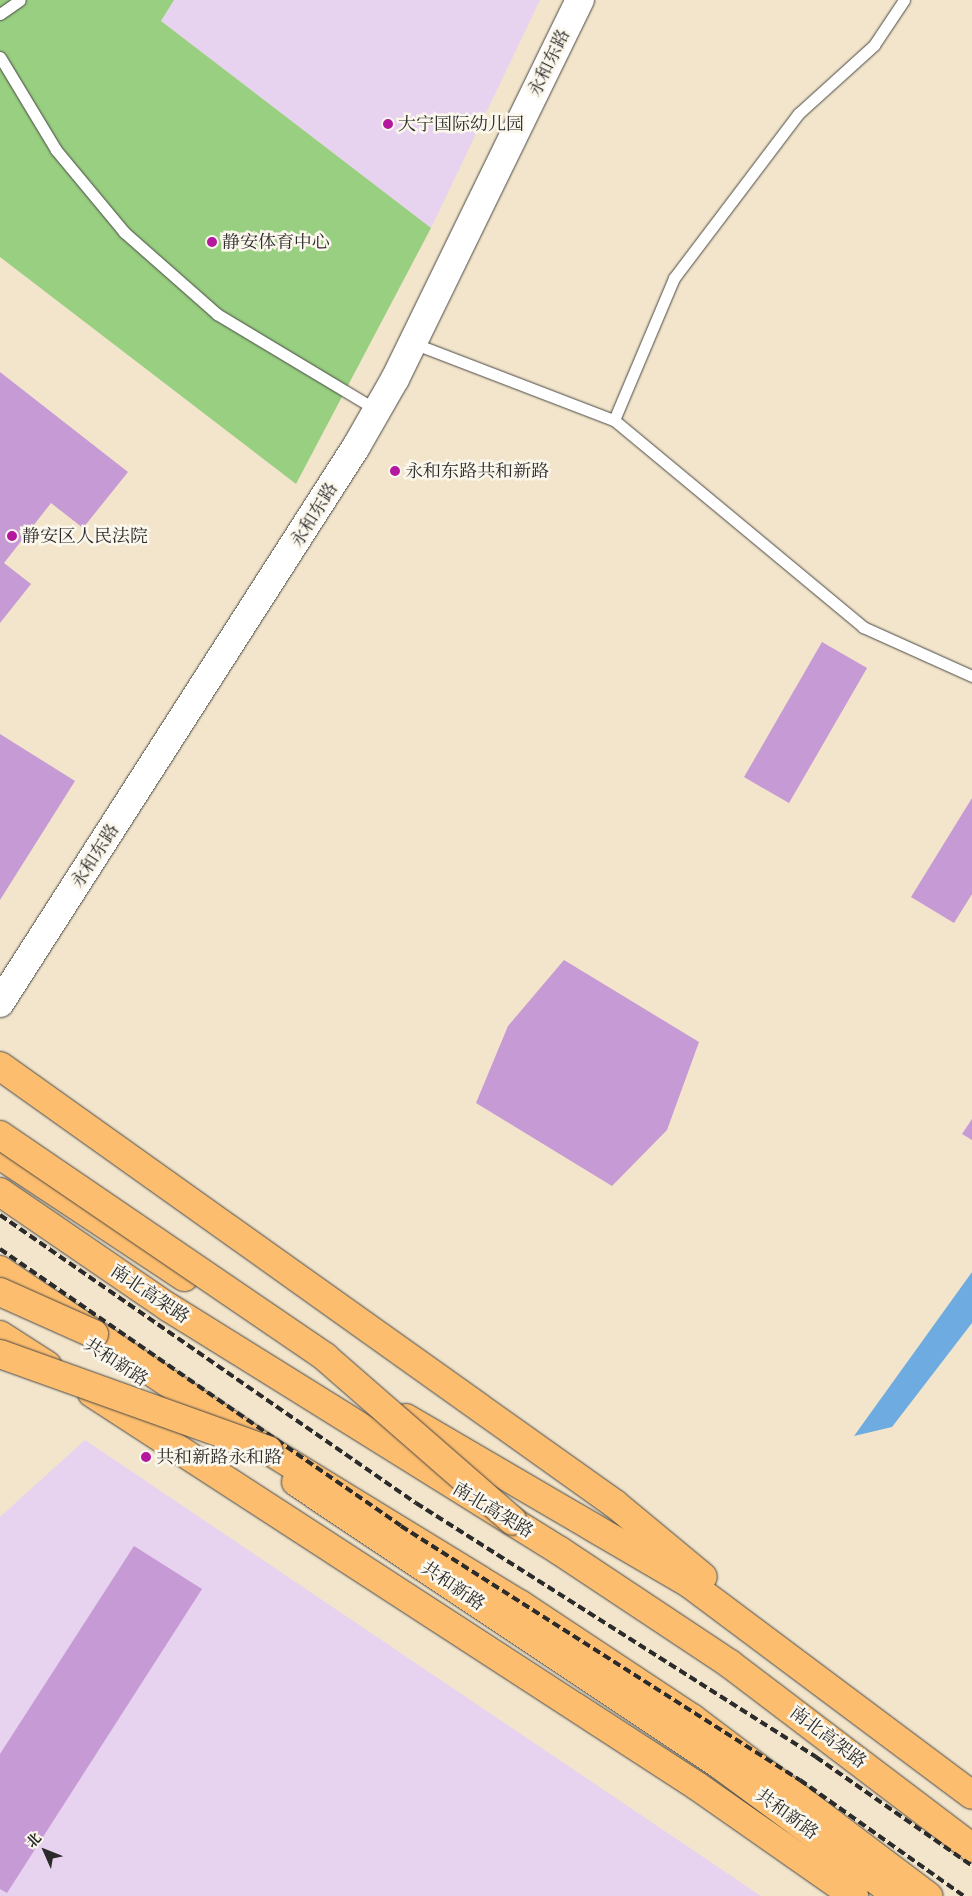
<!DOCTYPE html>
<meta charset="utf-8">
<style>
body{margin:0}
#map{position:relative;width:972px;height:1896px;overflow:hidden;background:#f2e5cb;font-family:"IM FELL Great Primer","Noto Serif SC",serif}
div>[style]{position:absolute}
[style*='--x']{left:calc(var(--x)*1px);top:calc(var(--y)*1px);width:calc(var(--w)*1px);rotate:calc(var(--a)*1deg)}
.built>*{inset:0;background:#e7d2ef}
.green>*{inset:0;background:#98cf81}
.water>*{inset:0;background:#6eabe0}
.building>*{inset:0;background:#c69ad4;transform-origin:0 0}
.roads{filter:drop-shadow(0 0 1px #494743) drop-shadow(0 0 1px #494743)}
.service>*{height:11px;margin:-5.5px;padding:0 5.5px;transform-origin:5.5px;border-radius:5.5px;background:#fff}
.tertiary>*{height:28px;margin:-14px;padding:0 14px;transform-origin:14px;border-radius:14px;background:#fff}
.primary>*{height:28px;margin:-14px;padding:0 14px;transform-origin:14px;border-radius:14px;background:#fcbd6f}
.trunk>*{height:28px;margin:-14px;padding:0 14px;transform-origin:14px;border-radius:14px;background:#fcbd6f}
.rail>*{height:4px;margin-top:-2px;transform-origin:0;background:repeating-linear-gradient(90deg,#2b2b2b 0 8px,transparent 0 12px)}
.bridges{filter:drop-shadow(0 0 1px #494743) drop-shadow(0 0 1px #494743)}
.trunk-bridge>*{height:28px;margin:-14px;padding:0 14px;transform-origin:14px;border-radius:14px;background:#fcbd6f}
.dots>*{width:14px;height:14px;translate:-50% -50%;box-sizing:border-box;border:2px solid #fbf7ec;border-radius:50%}
span{translate:-50% -50%;white-space:nowrap;text-align:center;line-height:1.15;-webkit-text-stroke:5px #fbf7ec;paint-order:stroke}
.street-label{font-size:18px;color:#2b2b2b}
.poi-label{font-size:18px;color:#2b2b2b}
.left{translate:0 -50%;text-align:left}
.north{position:absolute;left:20px;top:1826px;width:50px;height:50px;-webkit-text-stroke:4px #fbf7ec;paint-order:stroke;rotate:314deg;font-size:14px;font-weight:700;line-height:20px;text-align:center;color:#2b2b2b}
.north::after{content:'';display:block;margin:auto;width:18px;height:22px;background:#2b2b2b;clip-path:polygon(50% 0,100% 100%,50% 72%,0 100%)}
</style>
<div id="map">
<div class="built">
<div style="clip-path:polygon(174px 0,540px 0,431px 228px,161px 21px)"></div>
<div style="clip-path:polygon(85px 1440px,761px 1896px,0 1896px,0 1517px)"></div>
</div>
<div class="green">
<div style="clip-path:polygon(0 0,174px 0,161px 21px,431px 228px,296px 484px,0 257px)"></div>
</div>
<div class="water">
<div style="clip-path:polygon(972px 1272px,972px 1323px,892px 1427px,854px 1436px)"></div>
</div>
<div class="building">
<div style="clip-path:polygon(0 372px,128px 472px,83px 528px,51px 503px,4px 563px,31px 584px,0 623px)"></div>
<div style="left:822px;top:642px;width:52px;height:156px;rotate:30deg"></div>
<div style="clip-path:polygon(0 734px,75px 781px,0 900px)"></div>
<div style="clip-path:polygon(972px 798px,972px 894px,954px 923px,911px 897px)"></div>
<div style="clip-path:polygon(564px 960px,699px 1042px,667px 1130px,612px 1186px,476px 1103px,508px 1026px)"></div>
<div style="clip-path:polygon(972px 1119px,972px 1140px,962px 1134px)"></div>
<div style="clip-path:polygon(134px 1546px,202px 1589px,7px 1893px,0 1889px,0 1754px)"></div>
</div>
<div class="roads">
<div class="service">
<div style="--x:0;--y:14;--w:24;--a:-35"></div>
<div style="--x:0;--y:57;--w:109;--a:58.9"></div>
<div style="--x:56;--y:150;--w:107;--a:50.3"></div>
<div style="--x:124;--y:232;--w:124;--a:41.4"></div>
<div style="--x:217;--y:314;--w:187;--a:31"></div>
<div style="--x:413;--y:343;--w:215;--a:21"></div>
<div style="--x:614;--y:420;--w:324;--a:39.7"></div>
<div style="--x:863;--y:627;--w:120;--a:24.2"></div>
<div style="--x:614;--y:420;--w:154;--a:-67.1"></div>
<div style="--x:674;--y:278;--w:206;--a:-52.9"></div>
<div style="--x:798;--y:114;--w:103;--a:-42.2"></div>
<div style="--x:874;--y:45;--w:54;--a:-56.3"></div>
</div>
<div class="tertiary">
<div style="--x:0;--y:1003;--w:660;--a:-57.37"></div>
<div style="--x:356;--y:447;--w:78;--a:-60.2"></div>
<div style="--x:395;--y:379;--w:422;--a:-64"></div>
</div>
<div class="primary">
<div style="--x:0;--y:1066;--w:755;--a:35.46"></div>
<div style="--x:615;--y:1504;--w:114;--a:39.7"></div>
<div style="--x:0;--y:1155;--w:221;--a:33.5"></div>
<div style="--x:0;--y:1335;--w:56;--a:32.6"></div>
<div style="--x:92;--y:1393;--w:721;--a:33.01"></div>
<div style="--x:697;--y:1786;--w:192;--a:35"></div>
<div style="--x:406;--y:1418;--w:329;--a:30.3"></div>
<div style="--x:690;--y:1584;--w:352;--a:36.8"></div>
<div style="--x:296;--y:1482;--w:510;--a:33.72"></div>
<div style="--x:720;--y:1765;--w:221;--a:36.4"></div>
</div>
<div class="trunk">
<div style="--x:0;--y:1192;--w:204;--a:34.4"></div>
<div style="--x:168;--y:1307;--w:462;--a:31.9"></div>
<div style="--x:560;--y:1551;--w:204;--a:33.6"></div>
<div style="--x:730;--y:1664;--w:304;--a:37.2"></div>
<div style="--x:0;--y:1270;--w:323;--a:33.9"></div>
<div style="--x:268;--y:1450;--w:297;--a:31.5"></div>
<div style="--x:521;--y:1605;--w:205;--a:33.5"></div>
<div style="--x:692;--y:1718;--w:296;--a:37"></div>
</div>
</div>
<div class="rail">
<div style="--x:0;--y:1215;--w:506;--a:34.7"></div>
<div style="--x:416;--y:1503;--w:474;--a:32.4"></div>
<div style="--x:816;--y:1757;--w:190;--a:34.9"></div>
<div style="--x:0;--y:1249;--w:487;--a:34.6"></div>
<div style="--x:401;--y:1526;--w:473;--a:32.5"></div>
<div style="--x:800;--y:1780;--w:201;--a:35.3"></div>
</div>
<div class="bridges">
<div class="trunk-bridge">
<div style="--x:0;--y:1135;--w:394;--a:34.3"></div>
<div style="--x:325;--y:1357;--w:249;--a:41.1"></div>
<div style="--x:0;--y:1292;--w:103;--a:24.1"></div>
<div style="--x:0;--y:1354;--w:285;--a:19.7"></div>
</div>
</div>
<div class="dots">
<div style="left:388px;top:124px;background:#b5179e"></div>
<div style="left:212px;top:242px;background:#b5179e"></div>
<div style="left:395px;top:471px;background:#b5179e"></div>
<div style="left:12px;top:536px;background:#b5179e"></div>
<div style="left:146px;top:1457px;background:#b5179e"></div>
</div>
<div class="street-label">
<span style="left:549px;top:63px;rotate:-64deg">永和东路</span>
<span style="left:314px;top:515px;rotate:-58deg">永和东路</span>
<span style="left:95px;top:856px;rotate:-57deg">永和东路</span>
<span style="left:150px;top:1294px;rotate:34deg">南北高架路</span>
<span style="left:116px;top:1362px;rotate:33deg">共和新路</span>
<span style="left:493px;top:1510px;rotate:31deg">南北高架路</span>
<span style="left:453px;top:1586px;rotate:34deg">共和新路</span>
<span style="left:828px;top:1737px;rotate:37deg">南北高架路</span>
<span style="left:787px;top:1814px;rotate:36deg">共和新路</span>
</div>
<div class="poi-label">
<span class="left" style="left:398px;top:124px">大宁国际幼儿园</span>
<span class="left" style="left:222px;top:242px">静安体育中心</span>
<span class="left" style="left:405px;top:471px">永和东路共和新路</span>
<span class="left" style="left:22px;top:536px">静安区人民法院</span>
<span class="left" style="left:156px;top:1457px">共和新路永和路</span>
</div>
<div class="north">北</div>
</div>
